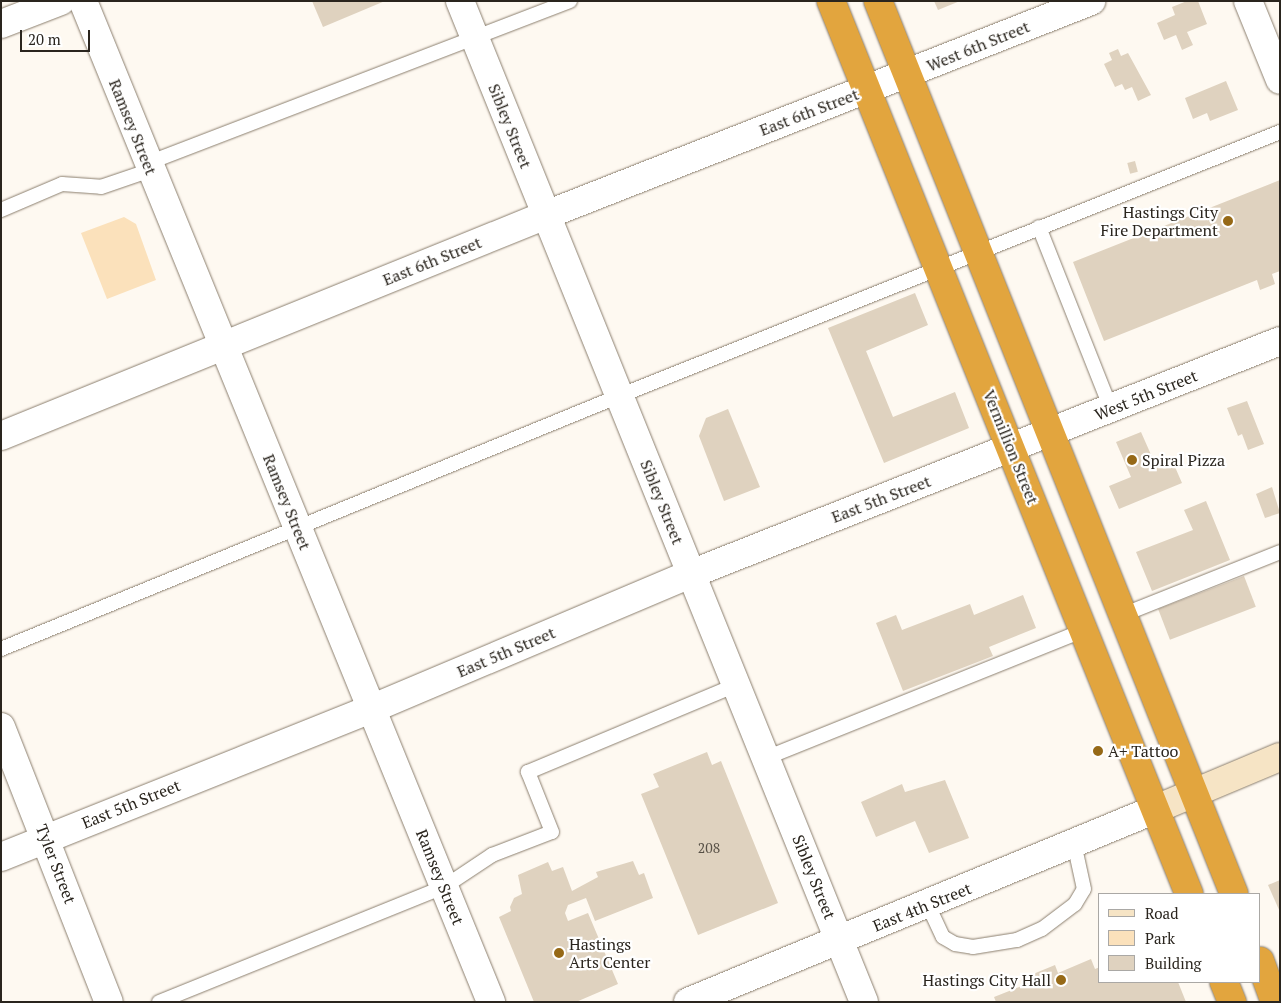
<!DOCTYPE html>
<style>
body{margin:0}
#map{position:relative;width:1281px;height:1003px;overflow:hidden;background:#fef9f1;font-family:"PT Serif",serif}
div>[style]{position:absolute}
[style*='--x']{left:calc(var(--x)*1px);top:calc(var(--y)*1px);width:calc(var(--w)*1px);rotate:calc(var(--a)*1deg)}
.green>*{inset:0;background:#fbe1bb}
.building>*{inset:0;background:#dfd2bf;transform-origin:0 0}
.roads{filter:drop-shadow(0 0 1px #8b7f6e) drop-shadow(0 0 1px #8b7f6e)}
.lane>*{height:14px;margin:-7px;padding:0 7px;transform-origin:7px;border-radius:7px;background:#fff}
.street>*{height:28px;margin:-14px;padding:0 14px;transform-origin:14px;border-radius:14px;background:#fff}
.secondary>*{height:28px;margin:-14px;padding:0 14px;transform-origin:14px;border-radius:14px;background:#f6e4c5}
.highway>*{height:28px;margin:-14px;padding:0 14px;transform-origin:14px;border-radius:14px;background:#e2a53e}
.dots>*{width:14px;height:14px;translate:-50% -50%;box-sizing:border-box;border:2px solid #fff;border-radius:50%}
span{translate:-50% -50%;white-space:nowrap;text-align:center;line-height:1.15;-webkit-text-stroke:4.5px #fff;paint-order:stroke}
.number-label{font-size:14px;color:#575046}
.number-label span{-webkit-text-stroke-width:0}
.street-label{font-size:16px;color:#2a251e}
.poi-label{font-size:16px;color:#2a251e}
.right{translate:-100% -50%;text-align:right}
.left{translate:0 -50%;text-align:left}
.frame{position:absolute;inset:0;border:2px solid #2a251e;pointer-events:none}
.legend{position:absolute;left:1098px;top:893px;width:162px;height:90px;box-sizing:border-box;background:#fff;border:1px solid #aaa8a5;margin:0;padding:6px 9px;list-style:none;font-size:15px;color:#2a251e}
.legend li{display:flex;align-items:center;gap:10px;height:25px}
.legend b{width:25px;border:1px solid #aaa8a5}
.scale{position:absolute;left:20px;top:30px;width:70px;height:22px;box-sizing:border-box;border:2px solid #2a251e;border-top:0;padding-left:6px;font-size:15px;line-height:18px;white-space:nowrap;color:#2a251e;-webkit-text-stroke:4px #fff;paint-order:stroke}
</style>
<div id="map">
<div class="green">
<div style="clip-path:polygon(124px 217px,136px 224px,156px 280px,107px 299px,81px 233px)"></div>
</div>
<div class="building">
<div style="clip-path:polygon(312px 1px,385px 1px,323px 27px)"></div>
<div style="clip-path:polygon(934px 1px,960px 1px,938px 10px)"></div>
<div style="clip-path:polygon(1187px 1px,1198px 1px,1207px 24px,1187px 32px,1193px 45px,1182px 50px,1176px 35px,1164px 40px,1157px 23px,1175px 15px,1172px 7px)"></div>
<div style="clip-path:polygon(1118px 49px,1121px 56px,1128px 53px,1151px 95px,1138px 101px,1132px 87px,1125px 90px,1122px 84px,1115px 87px,1104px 64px,1112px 60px,1109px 53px)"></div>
<div style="clip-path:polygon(1226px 81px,1238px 110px,1210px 121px,1207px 113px,1193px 119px,1185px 98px)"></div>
<div style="left:1135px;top:161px;width:11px;height:8px;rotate:75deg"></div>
<div style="clip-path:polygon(1280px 180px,1280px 271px,1272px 274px,1275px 284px,1260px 290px,1257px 280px,1104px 341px,1073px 262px)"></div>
<div style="clip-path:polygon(915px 293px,928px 325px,866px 351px,893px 417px,955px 392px,969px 428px,884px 463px,828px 328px)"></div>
<div style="clip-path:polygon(1247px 401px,1264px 444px,1248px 450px,1242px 434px,1238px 436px,1227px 408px)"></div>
<div style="clip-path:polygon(728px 409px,760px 487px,724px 501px,699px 436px,706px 418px)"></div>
<div style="clip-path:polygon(1141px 432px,1156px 466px,1172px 460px,1182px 483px,1119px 509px,1109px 486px,1131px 477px,1116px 442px)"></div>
<div style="clip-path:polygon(1272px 487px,1280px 513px,1265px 518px,1256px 494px)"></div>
<div style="clip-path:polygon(1206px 501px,1230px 560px,1152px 591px,1136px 552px,1193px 530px,1184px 510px)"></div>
<div style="left:1244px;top:576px;width:33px;height:92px;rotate:69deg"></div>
<div style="clip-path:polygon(1023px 595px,1036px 628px,989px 647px,993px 656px,903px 691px,876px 623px,896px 615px,902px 630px,970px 604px,974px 615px)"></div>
<div style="clip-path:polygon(707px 752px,712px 765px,721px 761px,778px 903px,698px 935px,641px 794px,659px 787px,653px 774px)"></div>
<div style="clip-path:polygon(945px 780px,969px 838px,929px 853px,915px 821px,876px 837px,861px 802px,902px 784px,905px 792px)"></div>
<div style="clip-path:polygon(633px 861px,639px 875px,644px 873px,653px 898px,595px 921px,586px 898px,568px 905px,565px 913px,568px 921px,588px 913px,618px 984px,576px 1002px,534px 1002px,499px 917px,511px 911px,510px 907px,514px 898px,522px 894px,518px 875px,548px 862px,552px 871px,563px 867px,572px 891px,598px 877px,596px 872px)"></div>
<div style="clip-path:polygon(1280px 880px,1280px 912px,1268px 885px)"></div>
<div style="clip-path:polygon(1091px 959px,1095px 969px,1100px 967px,1100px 982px,1178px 982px,1186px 1002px,996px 1002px,994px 997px,1024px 985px,1021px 979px,1055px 965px,1058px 973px)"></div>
</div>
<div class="roads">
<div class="lane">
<div style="--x:148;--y:163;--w:452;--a:-21"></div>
<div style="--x:1;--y:210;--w:66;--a:-23.1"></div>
<div style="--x:62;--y:184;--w:39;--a:4"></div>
<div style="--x:101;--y:187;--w:53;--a:-18.8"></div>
<div style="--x:1039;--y:227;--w:196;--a:68.4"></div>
<div style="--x:1125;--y:614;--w:167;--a:-21.8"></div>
<div style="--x:1;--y:649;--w:668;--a:-22.26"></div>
<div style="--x:619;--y:396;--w:712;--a:-21.77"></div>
<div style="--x:766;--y:758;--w:343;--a:-21.9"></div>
<div style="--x:928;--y:905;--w:35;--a:65"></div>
<div style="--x:943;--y:937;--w:14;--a:30"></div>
<div style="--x:955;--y:944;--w:18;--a:9"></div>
<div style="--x:973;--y:947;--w:45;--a:-9"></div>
<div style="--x:1017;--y:940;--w:27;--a:-24"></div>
<div style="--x:1042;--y:929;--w:41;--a:-37.1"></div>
<div style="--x:1075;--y:904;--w:17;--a:-59"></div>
<div style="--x:1084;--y:889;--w:47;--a:-102.3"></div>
<div style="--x:159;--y:1002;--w:307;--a:-22"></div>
<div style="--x:444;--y:887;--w:58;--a:-33.7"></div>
<div style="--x:492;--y:855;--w:64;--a:-21"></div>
<div style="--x:552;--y:832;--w:65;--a:-111.8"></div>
<div style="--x:528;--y:772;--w:225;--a:-22.7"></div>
</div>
<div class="street">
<div style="--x:83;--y:1;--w:1081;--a:67.82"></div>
<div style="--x:460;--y:1;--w:1079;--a:68.02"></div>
<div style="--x:1248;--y:1;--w:85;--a:67.9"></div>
<div style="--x:1;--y:24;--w:64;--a:-21"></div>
<div style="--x:1;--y:436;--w:588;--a:-22.07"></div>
<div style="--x:546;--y:215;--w:586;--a:-21.44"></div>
<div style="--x:1;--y:727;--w:295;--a:68.6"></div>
<div style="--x:1;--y:857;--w:399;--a:-21.8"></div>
<div style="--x:371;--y:709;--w:347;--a:-22.9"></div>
<div style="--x:691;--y:574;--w:633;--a:-21.58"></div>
<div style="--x:688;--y:1002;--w:506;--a:-22.41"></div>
</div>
<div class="secondary">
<div style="--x:1156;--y:809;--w:134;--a:-22.8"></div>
</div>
<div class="highway">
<div style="--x:831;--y:1;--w:962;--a:68.15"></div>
<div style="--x:878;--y:1;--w:961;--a:68.26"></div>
<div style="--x:1260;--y:961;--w:44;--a:69.9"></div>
<div style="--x:1224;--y:982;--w:22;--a:68"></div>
</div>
</div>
<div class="dots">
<div style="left:1228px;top:221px;background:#966917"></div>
<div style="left:1132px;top:460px;background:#966917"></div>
<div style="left:1098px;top:751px;background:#966917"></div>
<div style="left:559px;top:953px;background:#966917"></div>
<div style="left:1061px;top:980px;background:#966917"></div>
</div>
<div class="number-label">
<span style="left:709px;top:848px">208</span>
</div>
<div class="street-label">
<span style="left:978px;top:46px;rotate:-22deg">West 6th Street</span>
<span style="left:809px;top:112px;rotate:-21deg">East 6th Street</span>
<span style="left:510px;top:126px;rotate:68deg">Sibley Street</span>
<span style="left:133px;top:127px;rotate:68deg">Ramsey Street</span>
<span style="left:432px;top:261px;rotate:-22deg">East 6th Street</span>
<span style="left:1146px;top:395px;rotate:-22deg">West 5th Street</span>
<span style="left:1011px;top:447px;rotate:68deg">Vermillion Street</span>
<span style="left:881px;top:499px;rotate:-21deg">East 5th Street</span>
<span style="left:287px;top:502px;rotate:68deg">Ramsey Street</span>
<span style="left:662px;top:502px;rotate:68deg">Sibley Street</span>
<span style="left:506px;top:652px;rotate:-23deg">East 5th Street</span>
<span style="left:131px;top:804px;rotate:-22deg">East 5th Street</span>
<span style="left:56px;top:864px;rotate:69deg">Tyler Street</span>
<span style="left:440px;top:877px;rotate:68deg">Ramsey Street</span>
<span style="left:814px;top:877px;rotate:68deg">Sibley Street</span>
<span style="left:922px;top:907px;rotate:-22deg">East 4th Street</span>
</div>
<div class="poi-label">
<span class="right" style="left:1218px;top:221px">Hastings City<br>Fire Department</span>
<span class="left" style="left:1142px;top:460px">Spiral Pizza</span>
<span class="left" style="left:1108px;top:751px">A+ Tattoo</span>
<span class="left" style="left:569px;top:953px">Hastings<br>Arts Center</span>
<span class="right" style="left:1051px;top:980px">Hastings City Hall</span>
</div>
<div class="frame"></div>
<ul class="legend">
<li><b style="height:6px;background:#f6e4c5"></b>Road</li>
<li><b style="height:14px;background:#fbe1bb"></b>Park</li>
<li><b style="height:14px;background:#dfd2bf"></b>Building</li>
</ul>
<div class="scale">20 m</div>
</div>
